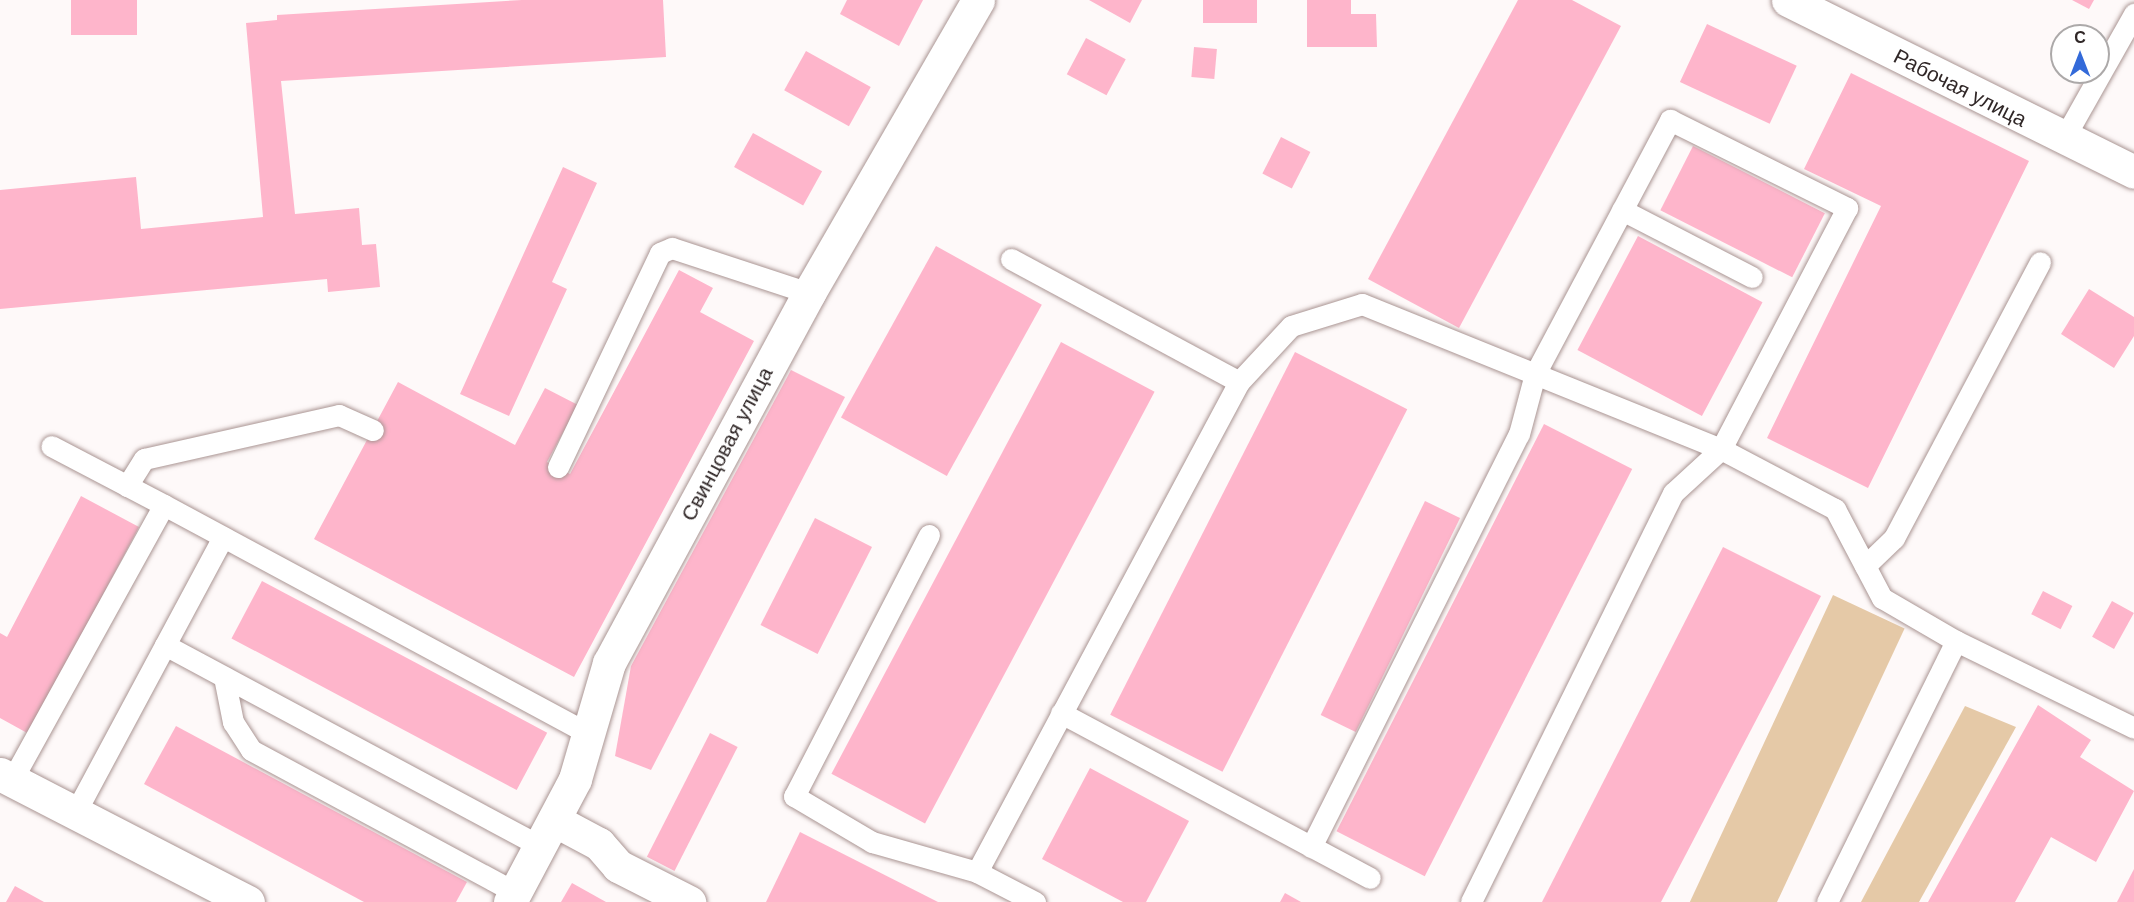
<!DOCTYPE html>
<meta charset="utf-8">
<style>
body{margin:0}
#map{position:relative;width:2134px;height:902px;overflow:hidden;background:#fef9f9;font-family:Helvetica,sans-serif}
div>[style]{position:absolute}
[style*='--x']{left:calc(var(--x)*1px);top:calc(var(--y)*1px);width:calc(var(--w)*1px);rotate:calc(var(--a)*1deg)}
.green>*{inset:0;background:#e5c9a7;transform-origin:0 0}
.building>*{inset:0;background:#feb5cb;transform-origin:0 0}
.roads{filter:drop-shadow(0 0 2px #aa9593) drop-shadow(0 0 2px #aa9593)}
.service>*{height:21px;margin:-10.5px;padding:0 10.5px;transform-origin:10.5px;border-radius:10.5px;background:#fff}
.minor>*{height:33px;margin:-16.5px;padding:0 16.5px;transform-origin:16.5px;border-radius:16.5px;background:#fff}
span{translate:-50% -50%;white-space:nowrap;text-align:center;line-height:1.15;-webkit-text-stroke:4.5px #fff;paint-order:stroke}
.street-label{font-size:21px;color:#302727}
.north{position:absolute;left:2050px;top:24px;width:60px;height:60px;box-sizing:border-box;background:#fff;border:2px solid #aca9a9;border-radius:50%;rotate:0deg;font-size:16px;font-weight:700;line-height:24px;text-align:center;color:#302727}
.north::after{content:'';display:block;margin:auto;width:21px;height:27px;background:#336ad9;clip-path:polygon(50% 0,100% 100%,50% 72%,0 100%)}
</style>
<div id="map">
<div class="green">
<div style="left:1833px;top:595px;width:79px;height:348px;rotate:25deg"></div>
<div style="clip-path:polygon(1965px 706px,2016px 727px,1919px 902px,1861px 902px)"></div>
</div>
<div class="building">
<div style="left:71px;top:0;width:66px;height:35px"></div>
<div style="clip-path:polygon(522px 0,663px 0,666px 57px,281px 81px,295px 214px,359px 208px,362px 245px,376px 244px,380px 287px,328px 292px,327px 279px,0 309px,0 190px,136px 177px,141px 229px,263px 217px,246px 23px,277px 20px,277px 15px)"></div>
<div style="clip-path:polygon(847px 0,923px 0,899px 46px,840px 14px)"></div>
<div style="clip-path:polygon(1089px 0,1142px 0,1130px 23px)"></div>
<div style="left:1203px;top:0;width:54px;height:23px"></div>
<div style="clip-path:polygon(1307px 0,1351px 0,1351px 14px,1376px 14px,1377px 47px,1307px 47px)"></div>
<div style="clip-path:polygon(1518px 0,1572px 0,1621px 26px,1459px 328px,1368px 279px)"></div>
<div style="clip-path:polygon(2072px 0,2094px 0,2089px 9px)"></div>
<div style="left:1707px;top:24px;width:99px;height:64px;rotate:25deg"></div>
<div style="left:1086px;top:38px;width:45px;height:41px;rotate:28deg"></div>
<div style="left:1194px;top:47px;width:23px;height:30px;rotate:5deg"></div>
<div style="left:806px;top:51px;width:74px;height:45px;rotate:29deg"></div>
<div style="clip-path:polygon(1851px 73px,2029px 161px,1868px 488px,1767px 438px,1881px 206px,1804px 169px)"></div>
<div style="left:753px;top:133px;width:79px;height:39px;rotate:29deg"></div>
<div style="left:1281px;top:137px;width:33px;height:41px;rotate:27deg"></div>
<div style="left:1693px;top:146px;width:148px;height:72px;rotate:27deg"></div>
<div style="clip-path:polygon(563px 167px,597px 183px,552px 282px,567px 289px,509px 416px,460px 394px)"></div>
<div style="left:1638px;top:236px;width:141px;height:129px;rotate:28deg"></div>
<div style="left:936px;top:246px;width:121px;height:196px;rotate:29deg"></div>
<div style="clip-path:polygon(679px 270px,713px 288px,700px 312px,754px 341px,574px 677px,314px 539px,398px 382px,515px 445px,545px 388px,578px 405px,547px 462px,570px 474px)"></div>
<div style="clip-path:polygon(2089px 289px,2134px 317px,2134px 336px,2114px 368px,2061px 334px)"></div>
<div style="left:1061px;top:342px;width:106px;height:489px;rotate:28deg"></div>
<div style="left:1295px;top:352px;width:126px;height:407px;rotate:27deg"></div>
<div style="clip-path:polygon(791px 370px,845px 397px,651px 770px,615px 756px,631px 666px)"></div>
<div style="left:1544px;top:424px;width:99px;height:457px;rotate:27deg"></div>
<div style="clip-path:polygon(81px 496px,139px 527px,29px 734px,0 718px,0 633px,7px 637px)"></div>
<div style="left:1425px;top:501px;width:39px;height:238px;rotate:26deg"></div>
<div style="left:815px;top:518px;width:64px;height:120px;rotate:27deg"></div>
<div style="clip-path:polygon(1723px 547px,1821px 596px,1661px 902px,1542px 902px)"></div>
<div style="left:262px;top:581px;width:323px;height:65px;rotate:28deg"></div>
<div style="left:2043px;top:591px;width:33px;height:26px;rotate:27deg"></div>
<div style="left:2112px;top:601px;width:25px;height:41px;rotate:29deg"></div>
<div style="clip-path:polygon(2038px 705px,2091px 740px,2080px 757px,2134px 791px,2096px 862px,2051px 837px,2015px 902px,1928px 902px)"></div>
<div style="clip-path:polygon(176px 726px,467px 882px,456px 902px,364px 902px,144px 784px)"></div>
<div style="left:710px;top:733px;width:31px;height:139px;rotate:27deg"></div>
<div style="clip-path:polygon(1090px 768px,1189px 821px,1146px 902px,1123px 902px,1042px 859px)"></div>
<div style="clip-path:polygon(800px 832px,938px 902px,766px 902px)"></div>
<div style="clip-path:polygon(2134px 869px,2134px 902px,2117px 902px)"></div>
<div style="clip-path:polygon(572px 883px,606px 902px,561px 902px)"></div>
<div style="clip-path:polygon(15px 886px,44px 902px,6px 902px)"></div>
<div style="clip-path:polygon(1285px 893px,1301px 902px,1280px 902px)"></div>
</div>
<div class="roads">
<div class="service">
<div style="--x:2063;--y:140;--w:145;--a:-60.6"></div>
<div style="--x:1622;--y:210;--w:146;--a:27.3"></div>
<div style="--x:1011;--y:259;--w:259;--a:28.3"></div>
<div style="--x:558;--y:467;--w:237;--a:-64.5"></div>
<div style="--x:660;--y:253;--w:13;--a:-23"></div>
<div style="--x:672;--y:248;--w:144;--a:18.2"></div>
<div style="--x:127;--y:486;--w:32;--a:-58"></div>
<div style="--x:144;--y:459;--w:200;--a:-12.7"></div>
<div style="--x:339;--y:415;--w:37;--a:24"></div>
<div style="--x:164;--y:505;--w:485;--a:28.3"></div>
<div style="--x:929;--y:535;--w:294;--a:117.3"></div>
<div style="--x:794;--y:796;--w:91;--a:30.5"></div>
<div style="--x:872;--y:842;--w:109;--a:15.9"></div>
<div style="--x:1865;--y:566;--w:40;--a:-44"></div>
<div style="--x:1894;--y:538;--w:312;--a:-62.1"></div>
<div style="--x:165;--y:645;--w:425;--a:28.2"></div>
<div style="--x:224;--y:677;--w:46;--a:78.7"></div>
<div style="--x:233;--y:722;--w:33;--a:57"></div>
<div style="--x:251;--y:750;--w:300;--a:28.3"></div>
<div style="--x:1061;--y:713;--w:350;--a:28.1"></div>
<div style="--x:12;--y:780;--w:314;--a:-61.1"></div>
<div style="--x:164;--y:505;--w:127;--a:-152.4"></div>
<div style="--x:75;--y:813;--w:313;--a:-61.8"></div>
<div style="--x:1311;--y:847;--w:462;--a:-63.3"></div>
<div style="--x:1519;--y:434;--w:62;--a:-75.1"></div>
<div style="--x:1535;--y:374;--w:288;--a:-62"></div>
<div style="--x:1670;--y:120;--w:198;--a:26.4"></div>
<div style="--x:1847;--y:208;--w:272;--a:117.6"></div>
<div style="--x:1721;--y:449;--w:65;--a:137.5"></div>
<div style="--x:1673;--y:493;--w:456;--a:116.3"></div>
<div style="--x:1035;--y:902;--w:65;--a:-152.7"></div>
<div style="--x:977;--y:872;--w:556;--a:-61.87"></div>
<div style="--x:1239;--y:382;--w:76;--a:-47.1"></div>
<div style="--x:1291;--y:326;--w:74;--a:-17.2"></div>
<div style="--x:1362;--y:304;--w:387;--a:22"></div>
<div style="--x:1721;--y:449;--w:129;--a:27.8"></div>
<div style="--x:1835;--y:509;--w:101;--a:62.2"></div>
<div style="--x:1882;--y:598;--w:86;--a:30.2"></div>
<div style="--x:1956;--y:641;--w:198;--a:26"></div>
<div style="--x:1827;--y:902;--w:291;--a:-63.7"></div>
</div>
<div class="minor">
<div style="--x:1788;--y:0;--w:386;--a:26.4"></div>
<div style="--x:0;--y:774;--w:279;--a:27.3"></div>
<div style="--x:554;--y:820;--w:51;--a:28.1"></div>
<div style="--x:599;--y:844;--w:29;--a:49"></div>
<div style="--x:618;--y:866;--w:80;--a:26.9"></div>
<div style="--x:510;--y:902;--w:139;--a:-62.1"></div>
<div style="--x:575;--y:779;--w:121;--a:-73.7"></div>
<div style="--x:609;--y:663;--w:421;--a:-61.6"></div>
<div style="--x:809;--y:293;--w:338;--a:-60"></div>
</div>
</div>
<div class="street-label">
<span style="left:1960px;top:88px;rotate:27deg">Рабочая улица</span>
<span style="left:727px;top:444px;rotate:-62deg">Свинцовая улица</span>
</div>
<div class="north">С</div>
</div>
